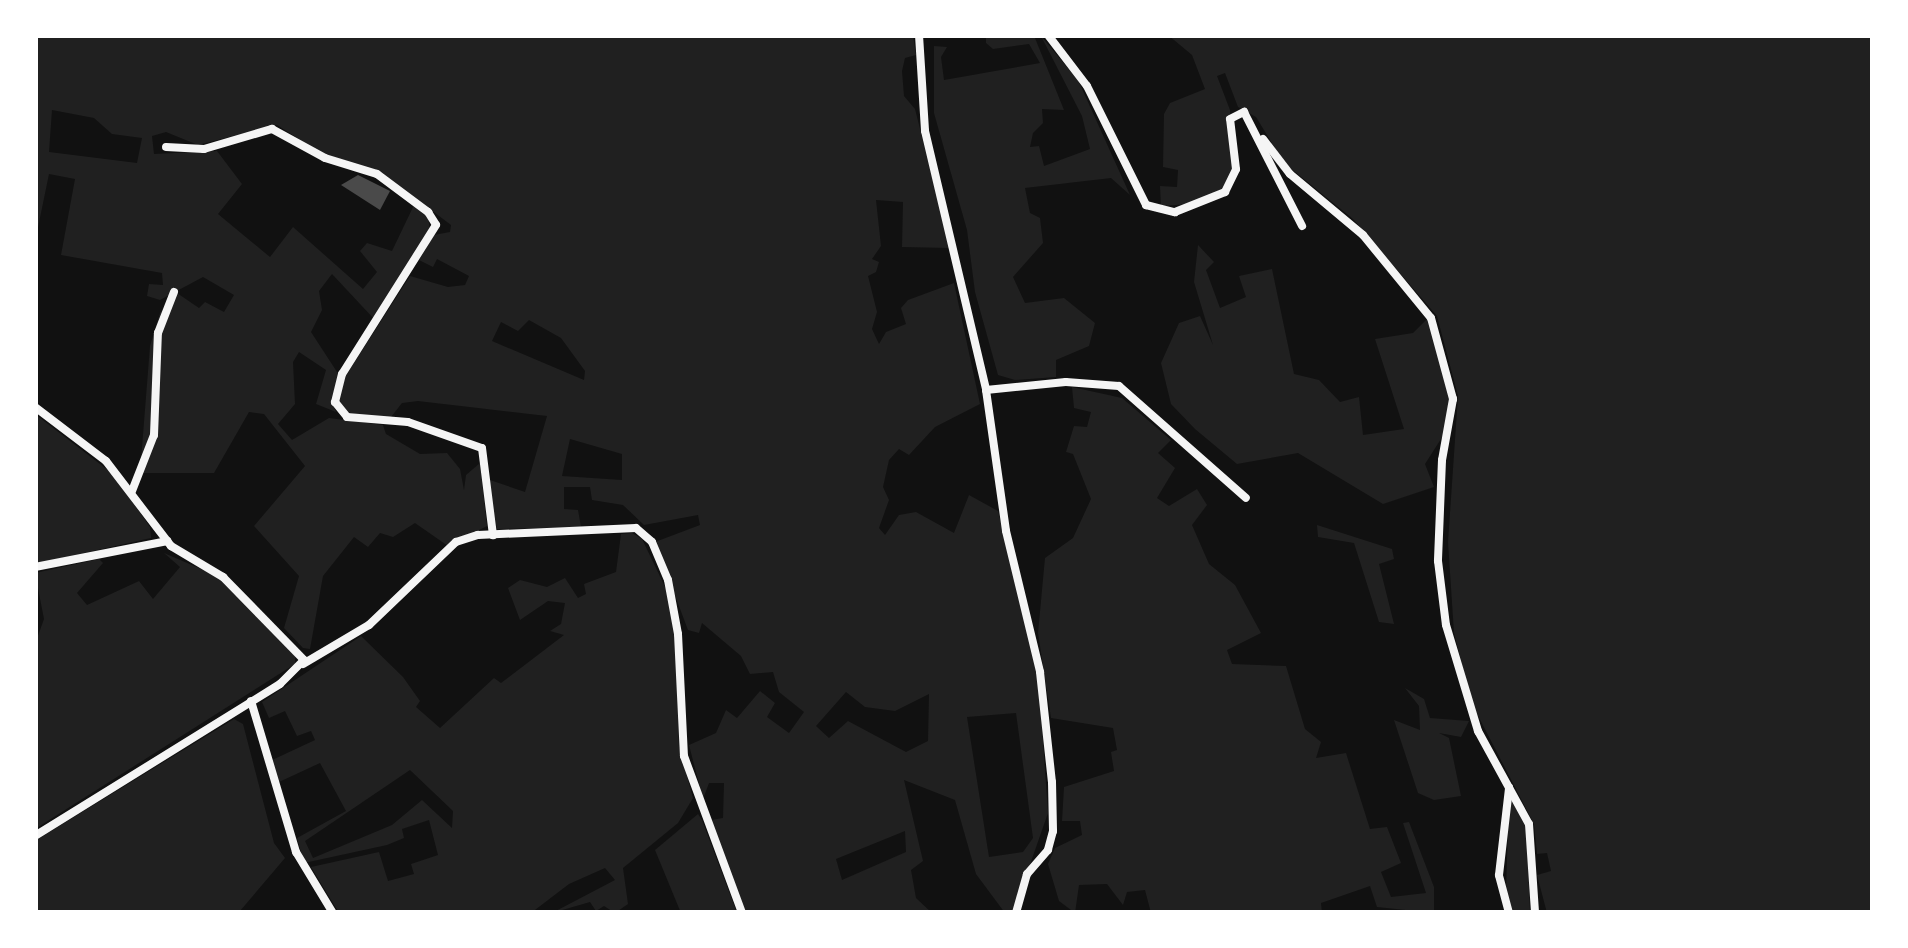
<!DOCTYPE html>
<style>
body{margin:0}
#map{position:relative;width:1908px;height:948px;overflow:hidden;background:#111;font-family:"Archivo Narrow",sans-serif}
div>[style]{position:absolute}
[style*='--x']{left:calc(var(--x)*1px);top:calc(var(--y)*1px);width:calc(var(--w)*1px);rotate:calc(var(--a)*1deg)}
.green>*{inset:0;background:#202020}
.building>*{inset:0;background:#4a4a4a}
.minor>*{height:8px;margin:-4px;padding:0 4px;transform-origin:4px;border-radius:4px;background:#f5f5f5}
span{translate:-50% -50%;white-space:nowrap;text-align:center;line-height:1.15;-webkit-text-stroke:8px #fff;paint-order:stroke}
.frame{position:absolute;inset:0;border:38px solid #fff;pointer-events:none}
</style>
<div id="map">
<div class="green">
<div style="clip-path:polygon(evenodd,35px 35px,913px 35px,916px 55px,905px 58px,902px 71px,904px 96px,915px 109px,950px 248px,902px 247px,903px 202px,876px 200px,881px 246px,872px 259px,879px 262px,876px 272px,868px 276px,877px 312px,872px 329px,879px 344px,886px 332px,906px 324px,901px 308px,908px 300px,954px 283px,980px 404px,935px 427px,909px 455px,899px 449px,889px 460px,883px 487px,889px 500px,879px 528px,885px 535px,899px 515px,916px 512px,954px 533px,969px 495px,998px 511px,1038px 668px,1048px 813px,1013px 913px,1005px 913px,976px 874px,955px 800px,904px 780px,923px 861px,911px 870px,916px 898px,932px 913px,746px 913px,711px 820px,723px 818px,724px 783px,709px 783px,703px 799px,689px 745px,716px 733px,726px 710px,737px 718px,760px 691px,775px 703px,767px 717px,789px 733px,804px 712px,779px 692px,773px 672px,750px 674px,741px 656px,702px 623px,699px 633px,688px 630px,655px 542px,700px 525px,698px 515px,644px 525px,623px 505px,592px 500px,590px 487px,564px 487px,564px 509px,578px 510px,581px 527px,497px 529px,487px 479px,525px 492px,547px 416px,418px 401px,402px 403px,391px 417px,369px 418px,344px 411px,338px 402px,345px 377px,410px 276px,448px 287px,465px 285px,469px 276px,437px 259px,433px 267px,419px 260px,434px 235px,450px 232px,451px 225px,378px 170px,321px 153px,277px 125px,198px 145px,166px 132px,152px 136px,154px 154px,217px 151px,242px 184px,218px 214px,270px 257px,293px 227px,363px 289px,377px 272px,360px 251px,367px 243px,392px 251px,414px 205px,428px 218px,430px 229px,375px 320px,332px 274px,319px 291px,322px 310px,311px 332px,339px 375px,331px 400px,336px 412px,316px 404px,326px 370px,299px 352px,293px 362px,295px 404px,278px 424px,292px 440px,329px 418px,383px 425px,386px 434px,420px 454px,447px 453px,460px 469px,464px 490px,466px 475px,480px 463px,487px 526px,448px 546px,415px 523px,393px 537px,380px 533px,368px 547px,354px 537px,323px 576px,310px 649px,303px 648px,284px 628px,299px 576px,254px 526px,305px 466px,264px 414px,249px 412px,214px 473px,140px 473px,150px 346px,160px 313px,177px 293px,199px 308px,205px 302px,224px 312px,234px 295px,203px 277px,160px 300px,147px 296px,149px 284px,163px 285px,162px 273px,61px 255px,75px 179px,49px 174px,35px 242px,35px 35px,52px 110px,94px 118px,112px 134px,142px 138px,137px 163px,49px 152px,52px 110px,35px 35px,529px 320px,561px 338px,585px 371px,584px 380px,492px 341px,501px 322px,518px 331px,529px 320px,35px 35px,570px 439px,622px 454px,622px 480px,562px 476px,570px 439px,35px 35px,846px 692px,865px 707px,895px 711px,929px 694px,928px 741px,906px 752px,848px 721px,829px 738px,816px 726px,846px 692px,35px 35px,1016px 713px,1033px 838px,1023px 852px,989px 857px,967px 717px,1016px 713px,35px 35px,905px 831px,906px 852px,842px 880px,836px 859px,905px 831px)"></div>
<div style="clip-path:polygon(1168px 35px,1873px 35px,1873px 913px,1547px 913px,1537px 875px,1551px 871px,1547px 853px,1537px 854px,1534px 824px,1472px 704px,1454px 633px,1448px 542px,1458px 396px,1437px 316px,1353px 219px,1284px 163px,1256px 117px,1238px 107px,1225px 73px,1217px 76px,1230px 110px,1233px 171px,1223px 191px,1191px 204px,1161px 206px,1160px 186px,1177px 187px,1178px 170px,1163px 167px,1164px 114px,1170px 103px,1205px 89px,1192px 55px)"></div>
<div style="clip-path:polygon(1041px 36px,1078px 80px,1130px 195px,1111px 178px,1025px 188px,1030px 213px,1040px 218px,1043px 243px,1013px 277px,1025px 303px,1064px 298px,1095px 323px,1089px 346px,1056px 360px,1056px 377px,1015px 380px,998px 375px,975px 292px,967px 230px,934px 113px,934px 46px,947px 47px,941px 57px,944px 80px,1040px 63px,1029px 44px,993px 49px,986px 43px,986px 37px,1035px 38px,1064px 110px,1042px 109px,1043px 123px,1033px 133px,1030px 147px,1039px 146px,1044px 166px,1090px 149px,1082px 116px)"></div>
<div style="clip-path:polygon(1198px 245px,1214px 262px,1206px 270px,1220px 308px,1246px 297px,1239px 276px,1272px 269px,1294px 374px,1319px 380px,1340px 402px,1359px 397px,1363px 435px,1404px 429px,1375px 339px,1413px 333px,1428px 318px,1449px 398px,1446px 431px,1425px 464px,1434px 487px,1383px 504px,1298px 453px,1237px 464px,1195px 429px,1171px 404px,1161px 363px,1179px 323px,1200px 316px,1213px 345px,1194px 282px)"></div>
<div style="clip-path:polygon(1072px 387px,1122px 398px,1171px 440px,1158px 453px,1175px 468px,1157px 498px,1169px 506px,1197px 489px,1207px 505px,1192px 525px,1209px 564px,1235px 585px,1261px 633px,1227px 650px,1232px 664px,1286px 666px,1305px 729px,1321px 742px,1316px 758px,1346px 753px,1370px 829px,1387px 827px,1401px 863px,1381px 872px,1391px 897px,1426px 893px,1403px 823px,1409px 822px,1434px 887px,1434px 913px,1377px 907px,1370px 886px,1321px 903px,1322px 913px,1151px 913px,1145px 890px,1127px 892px,1123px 905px,1107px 884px,1079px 885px,1075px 913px,1059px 901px,1048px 864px,1055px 848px,1082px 835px,1080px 821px,1062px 821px,1064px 787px,1114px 771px,1111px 752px,1117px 750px,1113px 728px,1051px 718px,1038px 633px,1045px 558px,1073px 538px,1091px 499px,1073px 454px,1066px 452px,1074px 426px,1087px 427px,1091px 412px,1074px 408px)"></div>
<div style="clip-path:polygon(35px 414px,113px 474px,150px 527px,151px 538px,35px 564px)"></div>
<div style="clip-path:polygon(1317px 525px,1392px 549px,1394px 559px,1379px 564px,1394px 624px,1379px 622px,1354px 543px,1318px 537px)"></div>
<div style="clip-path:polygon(evenodd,632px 533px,642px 539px,667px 591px,675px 632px,679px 747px,693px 798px,678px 823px,623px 868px,628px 904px,615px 913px,604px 906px,596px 911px,590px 902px,552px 913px,615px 880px,605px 868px,569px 884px,531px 913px,339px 913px,311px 867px,379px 852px,388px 881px,414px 874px,411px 864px,438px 855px,429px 820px,402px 829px,404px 838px,387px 845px,304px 863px,297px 838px,346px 811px,320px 763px,279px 782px,270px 761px,315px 740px,311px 731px,297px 736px,285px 711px,269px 718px,262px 702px,361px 636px,403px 677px,420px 701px,416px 707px,440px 728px,494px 678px,501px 683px,564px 635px,550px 631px,561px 624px,565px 603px,548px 601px,520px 620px,508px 588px,520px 580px,547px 587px,565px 578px,578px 598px,586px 594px,584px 584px,616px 572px,621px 534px,632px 533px,410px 770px,453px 811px,452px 828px,422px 800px,392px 825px,313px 858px,305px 841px,410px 770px)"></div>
<div style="clip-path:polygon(164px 553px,215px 575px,295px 652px,295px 664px,35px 829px,35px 644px,44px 619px,35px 573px,99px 559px,103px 563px,77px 593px,87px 605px,139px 581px,153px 599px,180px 567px)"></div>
<div style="clip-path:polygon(1405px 688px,1424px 699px,1430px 718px,1469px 721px,1461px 737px,1439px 733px,1449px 738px,1461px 796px,1434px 800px,1418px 793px,1394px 720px,1420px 730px,1419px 706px)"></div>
<div style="clip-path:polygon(234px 719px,243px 724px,274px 843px,285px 858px,240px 911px,35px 913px,35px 841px)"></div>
<div style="clip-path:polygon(1509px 797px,1526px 821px,1530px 913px,1512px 913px,1506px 891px)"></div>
<div style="clip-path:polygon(698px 814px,702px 820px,737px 913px,681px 913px,655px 850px)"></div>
</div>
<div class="building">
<div style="clip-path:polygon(358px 175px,390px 191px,380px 210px,341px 185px)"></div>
</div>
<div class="minor">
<div style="--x:919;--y:35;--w:96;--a:86.4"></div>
<div style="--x:925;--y:131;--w:266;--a:76.7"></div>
<div style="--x:986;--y:390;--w:142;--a:81.9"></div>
<div style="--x:1006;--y:531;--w:145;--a:76.4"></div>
<div style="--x:1040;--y:672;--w:111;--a:83.8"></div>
<div style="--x:1052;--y:782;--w:49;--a:88.8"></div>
<div style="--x:1053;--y:831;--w:20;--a:105"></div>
<div style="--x:1048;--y:850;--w:32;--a:131"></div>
<div style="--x:1027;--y:874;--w:41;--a:105.8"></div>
<div style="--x:1048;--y:35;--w:64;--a:52.6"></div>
<div style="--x:1087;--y:86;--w:133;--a:63.6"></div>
<div style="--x:1146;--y:205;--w:30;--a:14"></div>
<div style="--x:1175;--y:212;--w:54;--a:-21.8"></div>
<div style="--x:1225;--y:192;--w:25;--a:-64"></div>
<div style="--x:1236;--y:169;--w:50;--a:-96.8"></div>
<div style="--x:1230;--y:119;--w:16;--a:-27"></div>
<div style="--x:1244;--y:112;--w:128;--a:63"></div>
<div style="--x:1263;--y:139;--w:44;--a:52.4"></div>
<div style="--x:1290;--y:174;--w:95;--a:39.9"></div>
<div style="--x:1363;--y:235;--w:107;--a:50.7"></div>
<div style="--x:1431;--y:318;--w:84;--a:74.8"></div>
<div style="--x:1453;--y:399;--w:62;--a:100.2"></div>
<div style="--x:1442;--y:460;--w:101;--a:92.3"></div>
<div style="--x:1438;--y:561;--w:64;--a:82.9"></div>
<div style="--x:1446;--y:625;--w:111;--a:73.2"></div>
<div style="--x:1478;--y:731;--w:106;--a:61.3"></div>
<div style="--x:1529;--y:824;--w:89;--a:86.1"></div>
<div style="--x:166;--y:147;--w:38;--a:3"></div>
<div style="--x:204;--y:149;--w:71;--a:-16.4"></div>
<div style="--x:272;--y:129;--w:60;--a:28.7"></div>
<div style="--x:325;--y:158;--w:54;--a:17.1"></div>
<div style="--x:377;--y:174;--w:64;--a:36.7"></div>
<div style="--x:428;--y:212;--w:15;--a:58"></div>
<div style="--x:436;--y:225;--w:176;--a:122.2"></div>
<div style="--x:342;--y:374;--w:29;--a:104"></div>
<div style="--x:335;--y:402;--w:19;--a:51"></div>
<div style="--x:347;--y:417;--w:61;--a:4.7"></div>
<div style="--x:408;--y:422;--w:78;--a:19.4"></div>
<div style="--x:482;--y:448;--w:88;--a:82.8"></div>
<div style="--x:986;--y:390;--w:80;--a:-5.7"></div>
<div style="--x:1066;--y:382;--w:53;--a:4.3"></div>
<div style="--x:1119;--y:386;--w:169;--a:41.4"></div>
<div style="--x:35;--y:407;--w:89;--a:37.3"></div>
<div style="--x:106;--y:461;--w:107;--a:52.6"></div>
<div style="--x:171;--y:546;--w:61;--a:30.8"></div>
<div style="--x:223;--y:577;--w:116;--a:45.7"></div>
<div style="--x:304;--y:660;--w:34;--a:135"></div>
<div style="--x:280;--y:684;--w:288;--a:148.2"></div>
<div style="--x:132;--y:491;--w:60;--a:-68.6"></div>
<div style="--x:154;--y:435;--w:102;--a:-87.8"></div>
<div style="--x:158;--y:333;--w:44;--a:-68.7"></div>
<div style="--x:35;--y:567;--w:135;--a:-11.1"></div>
<div style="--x:303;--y:664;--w:77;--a:-30.6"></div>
<div style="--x:369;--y:625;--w:120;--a:-43.7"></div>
<div style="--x:456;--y:542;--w:23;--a:-18"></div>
<div style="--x:478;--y:535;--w:158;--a:-2.5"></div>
<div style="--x:636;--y:528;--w:21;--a:41"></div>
<div style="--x:652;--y:542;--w:41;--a:67.2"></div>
<div style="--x:668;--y:580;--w:55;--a:79.5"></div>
<div style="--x:678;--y:634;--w:122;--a:87.2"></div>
<div style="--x:684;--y:756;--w:167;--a:69.7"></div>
<div style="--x:251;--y:701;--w:158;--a:73.4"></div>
<div style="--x:296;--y:852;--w:71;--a:58.8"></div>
<div style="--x:1509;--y:913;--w:39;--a:-105"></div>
<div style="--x:1499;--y:875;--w:88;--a:-83.4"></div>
</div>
<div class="frame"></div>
</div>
